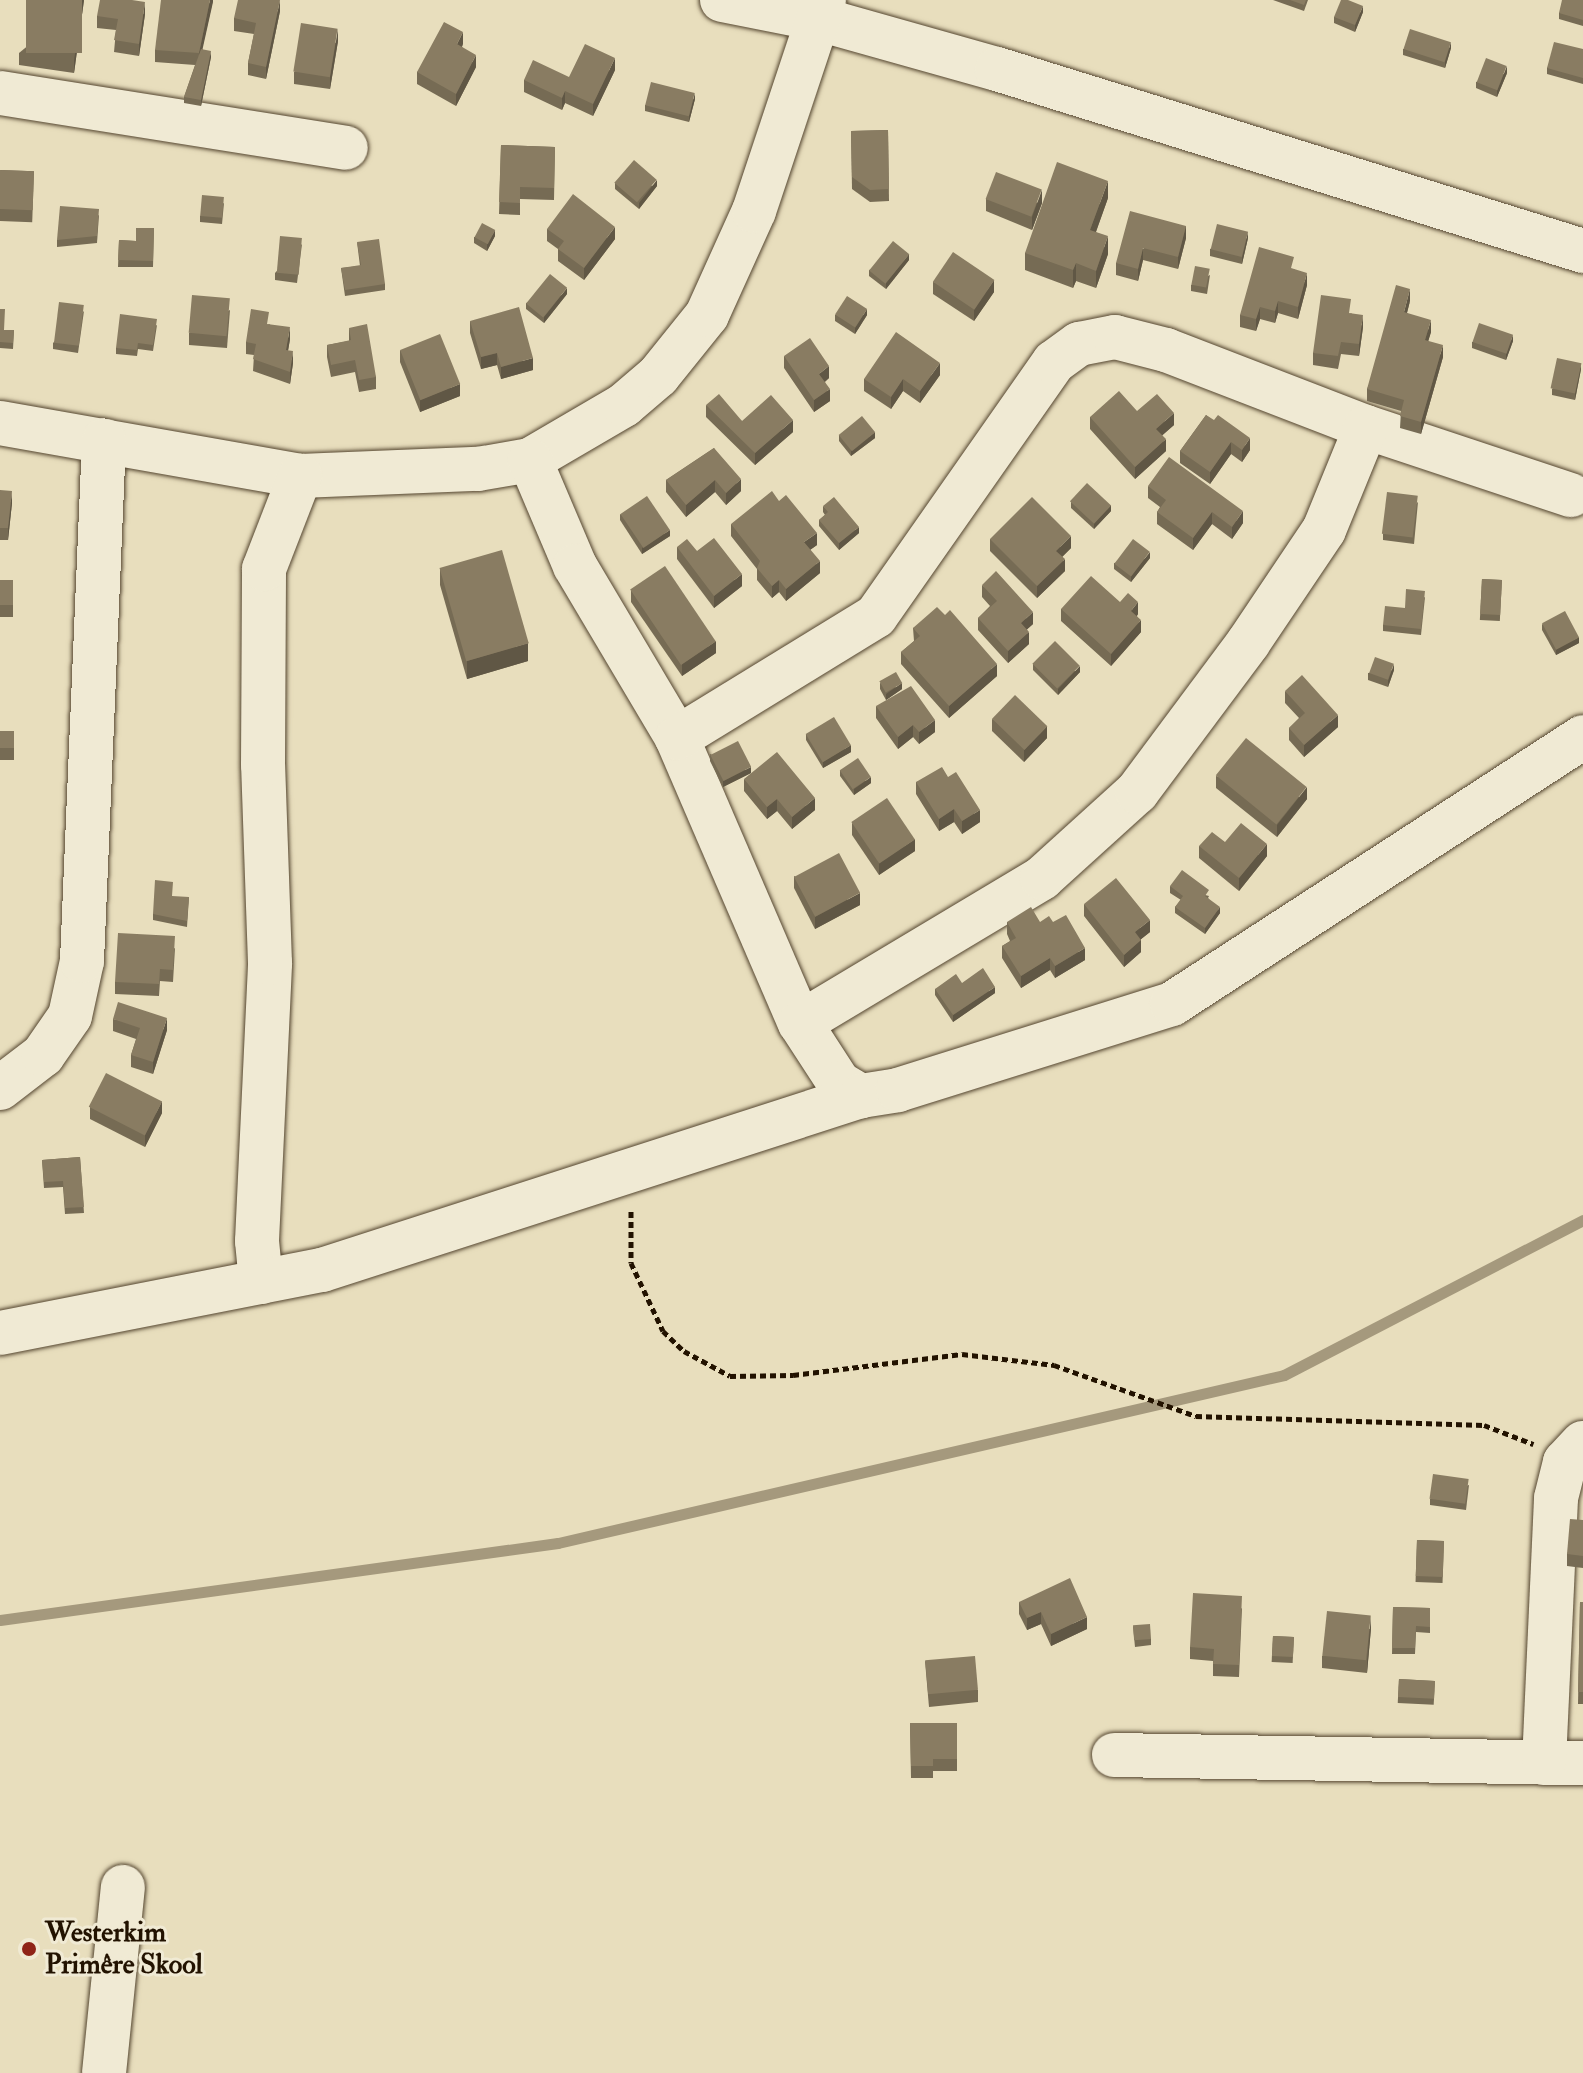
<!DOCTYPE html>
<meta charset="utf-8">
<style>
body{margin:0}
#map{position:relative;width:1583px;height:2073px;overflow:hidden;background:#e8debd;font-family:"IM FELL Double Pica",serif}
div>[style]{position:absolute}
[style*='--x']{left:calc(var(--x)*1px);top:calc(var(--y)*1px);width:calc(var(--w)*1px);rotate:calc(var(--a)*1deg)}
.stream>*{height:11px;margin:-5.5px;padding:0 5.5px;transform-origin:5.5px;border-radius:5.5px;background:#a5997d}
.path>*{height:5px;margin-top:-2.5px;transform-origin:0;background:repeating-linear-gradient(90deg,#221200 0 6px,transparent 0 10px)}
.roads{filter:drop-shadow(0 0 2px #54452f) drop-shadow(0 0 2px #54452f)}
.minor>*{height:44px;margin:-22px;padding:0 22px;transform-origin:22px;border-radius:22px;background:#f0ead4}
.wall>*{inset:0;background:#766b54;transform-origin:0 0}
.shaded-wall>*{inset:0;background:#605745}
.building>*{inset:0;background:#897c62;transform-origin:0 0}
.dots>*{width:22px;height:22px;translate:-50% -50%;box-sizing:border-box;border:4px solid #f0ead4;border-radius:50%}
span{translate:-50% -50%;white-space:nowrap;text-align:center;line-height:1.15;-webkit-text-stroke:6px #f0ead4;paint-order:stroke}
.poi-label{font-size:28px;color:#221200;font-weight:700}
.left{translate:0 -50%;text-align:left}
</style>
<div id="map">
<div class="stream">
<div style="--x:0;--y:1620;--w:563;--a:-7.86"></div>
<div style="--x:558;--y:1543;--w:745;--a:-13.03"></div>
<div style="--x:1284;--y:1375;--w:337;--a:-27.4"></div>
</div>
<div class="path">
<div style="--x:631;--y:1211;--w:52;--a:90"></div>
<div style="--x:631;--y:1263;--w:75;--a:64.8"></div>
<div style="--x:663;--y:1331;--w:29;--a:44"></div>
<div style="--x:684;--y:1351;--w:52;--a:28.5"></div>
<div style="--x:730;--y:1376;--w:63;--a:-0.9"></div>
<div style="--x:793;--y:1375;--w:170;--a:-7.1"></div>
<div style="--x:962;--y:1354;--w:93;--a:6.8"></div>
<div style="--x:1054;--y:1365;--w:151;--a:19.8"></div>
<div style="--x:1196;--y:1416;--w:288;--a:1.8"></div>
<div style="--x:1484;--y:1425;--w:53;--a:21.2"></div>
</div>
<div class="roads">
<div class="minor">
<div style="--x:722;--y:0;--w:99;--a:11.1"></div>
<div style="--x:819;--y:19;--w:185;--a:15.7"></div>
<div style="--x:997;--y:69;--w:614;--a:17.25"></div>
<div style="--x:0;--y:93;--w:350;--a:9"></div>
<div style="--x:0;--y:423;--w:305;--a:10"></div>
<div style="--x:300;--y:476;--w:178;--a:-2.3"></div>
<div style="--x:478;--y:469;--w:53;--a:-9.8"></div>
<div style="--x:530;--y:460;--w:109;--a:-30.3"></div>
<div style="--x:624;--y:405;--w:45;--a:-40.5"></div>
<div style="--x:658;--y:376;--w:78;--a:-51.2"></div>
<div style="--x:707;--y:315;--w:114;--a:-65.7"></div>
<div style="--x:754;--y:211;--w:222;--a:-71.6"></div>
<div style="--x:530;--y:460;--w:115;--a:67"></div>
<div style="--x:575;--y:566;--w:200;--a:59.3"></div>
<div style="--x:677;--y:738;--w:310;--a:66.7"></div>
<div style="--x:800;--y:1023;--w:72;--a:57"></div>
<div style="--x:839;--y:1083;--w:26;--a:31"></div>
<div style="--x:677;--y:738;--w:233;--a:-31.5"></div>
<div style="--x:876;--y:616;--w:310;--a:-55"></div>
<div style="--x:1054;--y:362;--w:31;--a:-36"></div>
<div style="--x:1079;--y:344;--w:37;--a:-11"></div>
<div style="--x:1115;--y:337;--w:53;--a:14.3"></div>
<div style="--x:1166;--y:350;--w:214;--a:21.1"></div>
<div style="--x:1366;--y:427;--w:216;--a:18.4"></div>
<div style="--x:800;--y:1023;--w:282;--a:-30.9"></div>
<div style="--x:1042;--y:878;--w:128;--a:-42.2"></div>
<div style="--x:1137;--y:792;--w:186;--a:-53.3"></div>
<div style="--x:1248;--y:643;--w:136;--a:-56.1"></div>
<div style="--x:1324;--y:530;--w:111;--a:-67.8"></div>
<div style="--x:0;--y:1088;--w:54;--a:-37.5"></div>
<div style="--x:43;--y:1055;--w:47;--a:-55.3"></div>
<div style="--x:70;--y:1016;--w:56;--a:-77.7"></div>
<div style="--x:82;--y:961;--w:521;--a:-87.58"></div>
<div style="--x:261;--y:1282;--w:41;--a:-95.6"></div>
<div style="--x:257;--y:1241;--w:278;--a:-87.3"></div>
<div style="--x:270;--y:963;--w:198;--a:-92"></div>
<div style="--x:263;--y:765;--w:196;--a:-89.7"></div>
<div style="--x:264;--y:569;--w:100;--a:-68.8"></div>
<div style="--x:0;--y:1333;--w:328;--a:-11.1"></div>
<div style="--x:322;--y:1270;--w:566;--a:-17.89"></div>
<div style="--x:861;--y:1096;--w:37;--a:-9"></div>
<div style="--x:898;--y:1090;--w:287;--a:-17.4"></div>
<div style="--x:1172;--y:1004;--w:490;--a:-33"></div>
<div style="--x:1114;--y:1755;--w:469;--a:1"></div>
<div style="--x:1544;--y:1763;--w:265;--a:-87.4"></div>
<div style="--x:1556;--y:1498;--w:37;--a:-76"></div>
<div style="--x:1565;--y:1462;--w:26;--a:-47"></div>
<div style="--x:104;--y:2073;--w:187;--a:-84.2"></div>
</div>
</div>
<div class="wall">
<div style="clip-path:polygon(84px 0,74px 73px,19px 65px,19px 53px)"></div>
<div style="clip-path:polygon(213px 0,202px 49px,211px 57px,201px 106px,184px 103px,184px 97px,195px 65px,155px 62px,155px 50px)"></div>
<div style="clip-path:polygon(1273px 0,1308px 0,1304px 11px)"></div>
<div style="clip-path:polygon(1583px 0,1583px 26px,1559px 19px,1559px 13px)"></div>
<div style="clip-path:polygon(280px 11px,266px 79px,248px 75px,248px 63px,254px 34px,234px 31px,234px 18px)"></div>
<div style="clip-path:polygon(1363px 12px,1355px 32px,1334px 23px,1334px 17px)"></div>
<div style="clip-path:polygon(145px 14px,139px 56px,114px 52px,116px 30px,97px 28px,97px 16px)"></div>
<div style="clip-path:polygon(338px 41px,330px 89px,294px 84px,294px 72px)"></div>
<div style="clip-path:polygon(463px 44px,462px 47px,476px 67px,456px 106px,417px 84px,417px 72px)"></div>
<div style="clip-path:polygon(1451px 48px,1445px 68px,1403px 55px,1403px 49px)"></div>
<div style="clip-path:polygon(1583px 49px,1583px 84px,1547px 74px,1547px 68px)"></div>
<div style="clip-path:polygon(615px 70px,593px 116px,565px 103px,562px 110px,524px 92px,524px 80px,569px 77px)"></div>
<div style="clip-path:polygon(1507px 73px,1497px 97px,1476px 88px,1476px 82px)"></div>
<div style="clip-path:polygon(695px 99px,689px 122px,645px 111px,645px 105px)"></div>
<div style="clip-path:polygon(888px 130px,889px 201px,870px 202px,852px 189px,851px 131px)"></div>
<div style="clip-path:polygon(501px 145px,555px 147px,554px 200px,520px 199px,520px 215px,499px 214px)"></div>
<div style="left:0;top:170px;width:34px;height:51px;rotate:2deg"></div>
<div style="clip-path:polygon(615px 183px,657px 186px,639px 209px,615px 189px)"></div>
<div style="clip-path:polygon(1108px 198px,1096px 232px,1108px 254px,1096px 288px,1076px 281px,1073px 288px,1025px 270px,1025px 253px)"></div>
<div style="clip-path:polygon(986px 199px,1042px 203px,1032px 230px,986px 211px)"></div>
<div style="clip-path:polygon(224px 203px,222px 224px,200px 222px,200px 216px)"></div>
<div style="clip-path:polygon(99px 215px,97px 243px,57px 247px,57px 240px)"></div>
<div style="clip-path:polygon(1186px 226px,1186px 238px,1178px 269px,1143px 260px,1138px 281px,1116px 275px,1116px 263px)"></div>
<div style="clip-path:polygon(154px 228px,153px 267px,118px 267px,119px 240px,136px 241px)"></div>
<div style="clip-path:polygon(547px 229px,615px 239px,584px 280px,558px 261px,558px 249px,547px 241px)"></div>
<div style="clip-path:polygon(495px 236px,487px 251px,474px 243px,474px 237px)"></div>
<div style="clip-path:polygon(1248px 238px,1242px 264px,1210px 256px,1210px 249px)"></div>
<div style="clip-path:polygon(357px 242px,385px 284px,385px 290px,345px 296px,341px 268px,360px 266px)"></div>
<div style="clip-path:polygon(302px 244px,297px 283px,275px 280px,275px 273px)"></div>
<div style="clip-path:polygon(909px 260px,886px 289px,869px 276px,869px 270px)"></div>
<div style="clip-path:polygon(1294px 269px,1307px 285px,1298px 319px,1278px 313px,1275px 323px,1260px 319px,1256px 331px,1240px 327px,1240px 315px)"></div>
<div style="clip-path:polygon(1210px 275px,1207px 294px,1191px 291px,1191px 285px)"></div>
<div style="clip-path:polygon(933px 282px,994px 292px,974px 321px,933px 294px)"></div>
<div style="clip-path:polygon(567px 294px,544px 323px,526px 309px,526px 303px)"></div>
<div style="clip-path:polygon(1410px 301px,1407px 313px,1431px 332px,1428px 341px,1443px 357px,1421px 434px,1400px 428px,1401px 411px,1367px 401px,1367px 389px)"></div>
<div style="clip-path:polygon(0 309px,4px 330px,14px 330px,13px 349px,0 348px)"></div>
<div style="clip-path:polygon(230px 310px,227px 348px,189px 345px,189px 333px)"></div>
<div style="clip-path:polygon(84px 311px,78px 353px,53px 349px,53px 343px)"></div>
<div style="clip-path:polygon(1351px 313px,1363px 327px,1359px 356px,1341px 354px,1338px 369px,1313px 365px,1313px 353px)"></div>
<div style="clip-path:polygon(835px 315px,867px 315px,855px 334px,835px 321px)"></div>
<div style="clip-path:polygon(470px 321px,533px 370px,501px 379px,497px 365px,481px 369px,470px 333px)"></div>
<div style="clip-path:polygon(269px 324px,290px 339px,288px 351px,293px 363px,290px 384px,253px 371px,254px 355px,246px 354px,246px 342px)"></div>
<div style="clip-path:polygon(157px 325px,153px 351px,138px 349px,137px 356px,116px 354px,116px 348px)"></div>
<div style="clip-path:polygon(349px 328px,376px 377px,376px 389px,359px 392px,355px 372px,331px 377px,327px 357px,327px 345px,349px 341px)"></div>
<div style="clip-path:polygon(1513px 341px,1506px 360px,1472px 348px,1472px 342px)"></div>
<div style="clip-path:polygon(400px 350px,460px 396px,420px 412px,400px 362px)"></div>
<div style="clip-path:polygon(784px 356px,829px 378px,825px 382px,830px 401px,814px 412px,784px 368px)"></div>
<div style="clip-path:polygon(1581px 369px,1575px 400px,1552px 395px,1552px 389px)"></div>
<div style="clip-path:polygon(940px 375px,920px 403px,903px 391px,891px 409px,864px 391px,864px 379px)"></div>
<div style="clip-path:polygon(706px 405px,742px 421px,793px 432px,755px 465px,706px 417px)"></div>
<div style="clip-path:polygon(1137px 411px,1174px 425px,1162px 435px,1166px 451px,1135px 479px,1090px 429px,1090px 417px)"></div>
<div style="clip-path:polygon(1206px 415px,1250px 450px,1242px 462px,1231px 454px,1210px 484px,1180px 463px,1180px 451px)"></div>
<div style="clip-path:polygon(839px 435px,875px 438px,851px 456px,839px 441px)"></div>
<div style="clip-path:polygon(714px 448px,741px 491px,726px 505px,715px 492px,686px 517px,666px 492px,666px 480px)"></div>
<div style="clip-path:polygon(1148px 486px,1243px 523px,1232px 539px,1212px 524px,1193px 550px,1157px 524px,1157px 512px,1160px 507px,1148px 498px)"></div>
<div style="clip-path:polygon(0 490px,12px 503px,8px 540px,0 540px)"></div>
<div style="clip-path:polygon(1071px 502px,1111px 511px,1094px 529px,1071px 508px)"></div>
<div style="clip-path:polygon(1418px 502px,1414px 544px,1383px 540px,1383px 534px)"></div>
<div style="clip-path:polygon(823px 506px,859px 533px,839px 550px,819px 526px,819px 520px,825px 515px,823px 512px)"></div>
<div style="clip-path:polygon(620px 514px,670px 536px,642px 554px,620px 520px)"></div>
<div style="clip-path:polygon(731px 524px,817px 545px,810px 550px,820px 573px,786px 601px,779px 592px,772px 598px,757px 580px,757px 569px,731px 536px)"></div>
<div style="clip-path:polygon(990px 539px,1071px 548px,1062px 557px,1065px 571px,1037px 598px,990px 551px)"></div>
<div style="clip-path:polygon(677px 547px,697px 551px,742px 586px,714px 608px,677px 559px)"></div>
<div style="clip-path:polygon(1150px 558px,1131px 582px,1114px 569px,1114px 563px)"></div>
<div style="clip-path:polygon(440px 568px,528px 661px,467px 679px,440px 585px)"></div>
<div style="left:1482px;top:579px;width:20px;height:41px;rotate:3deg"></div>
<div style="left:0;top:580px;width:13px;height:37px"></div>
<div style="clip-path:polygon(982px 585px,1033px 624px,1027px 629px,1029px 644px,1008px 663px,978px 630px,978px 618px,990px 606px,982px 597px)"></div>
<div style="clip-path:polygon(631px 590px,716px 653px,682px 676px,631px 602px)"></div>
<div style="clip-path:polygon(1425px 597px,1421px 635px,1383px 631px,1383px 625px,1405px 608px)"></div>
<div style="clip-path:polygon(1120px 602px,1138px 614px,1137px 616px,1141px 632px,1111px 666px,1061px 621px,1061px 609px)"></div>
<div style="clip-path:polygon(945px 615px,997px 676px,949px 718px,901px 664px,901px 652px,914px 641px,913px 628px)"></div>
<div style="clip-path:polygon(1542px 624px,1579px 643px,1556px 655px,1542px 630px)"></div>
<div style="clip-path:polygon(1033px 664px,1080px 672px,1058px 695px,1033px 670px)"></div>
<div style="clip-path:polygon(1394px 670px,1388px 687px,1368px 680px,1368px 673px)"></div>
<div style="clip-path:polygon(880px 683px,902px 689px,886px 700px,880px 689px)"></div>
<div style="clip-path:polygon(1285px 691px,1338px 727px,1304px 757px,1289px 740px,1289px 728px,1299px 718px,1285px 703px)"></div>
<div style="clip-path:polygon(876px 706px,935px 732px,919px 744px,913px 737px,898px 749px,876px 718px)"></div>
<div style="clip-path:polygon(992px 719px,1047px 738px,1024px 762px,992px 731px)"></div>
<div style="left:0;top:731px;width:14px;height:29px"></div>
<div style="clip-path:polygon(806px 734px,851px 752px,823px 768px,806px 740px)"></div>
<div style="clip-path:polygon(710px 754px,751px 773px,723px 787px,710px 761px)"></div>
<div style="clip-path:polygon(840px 770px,871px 783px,854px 795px,840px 776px)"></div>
<div style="clip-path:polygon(1216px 776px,1307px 799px,1277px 837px,1216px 788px)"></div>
<div style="clip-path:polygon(948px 777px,980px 822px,962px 834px,954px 822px,939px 831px,916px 794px,916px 782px)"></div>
<div style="clip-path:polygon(744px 779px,815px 810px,792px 829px,777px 811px,767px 819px,744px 791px)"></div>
<div style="clip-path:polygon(852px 823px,915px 851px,879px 875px,852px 835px)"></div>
<div style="clip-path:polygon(1199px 846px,1267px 856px,1239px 891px,1199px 858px)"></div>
<div style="clip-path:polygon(794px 876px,860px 905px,815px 929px,794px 888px)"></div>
<div style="clip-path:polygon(1170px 886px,1209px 896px,1208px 898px,1220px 913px,1205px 934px,1175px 913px,1175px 907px,1181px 900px,1170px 893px)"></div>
<div style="clip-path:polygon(189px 897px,187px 927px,153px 920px,153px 914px)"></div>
<div style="clip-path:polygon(1084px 904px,1150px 932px,1141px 939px,1141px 952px,1124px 967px,1084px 916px)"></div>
<div style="clip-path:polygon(1007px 922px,1053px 922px,1085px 960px,1055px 978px,1050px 970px,1021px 988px,1002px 958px,1002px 946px,1010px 941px,1007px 934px)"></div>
<div style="clip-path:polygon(175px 948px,173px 982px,160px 981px,159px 996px,115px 994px,115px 982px)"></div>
<div style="clip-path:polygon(962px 983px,995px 993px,953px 1022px,935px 995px,935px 989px)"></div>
<div style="clip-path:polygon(113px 1019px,167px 1030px,153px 1074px,131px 1067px,131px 1055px,136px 1039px,113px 1031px)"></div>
<div style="clip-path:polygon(90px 1107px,162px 1113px,145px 1147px,90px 1119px)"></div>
<div style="clip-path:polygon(80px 1157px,84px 1213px,65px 1214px,63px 1187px,44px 1188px,42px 1160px)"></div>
<div style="clip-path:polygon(1469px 1485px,1466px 1510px,1430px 1505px,1430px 1499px)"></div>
<div style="clip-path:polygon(1583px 1520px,1583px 1568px,1567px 1566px,1567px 1554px)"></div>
<div style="left:1417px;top:1540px;width:27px;height:42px;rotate:2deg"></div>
<div style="clip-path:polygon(1019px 1602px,1087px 1629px,1051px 1646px,1041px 1624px,1027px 1630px,1019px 1614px)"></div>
<div style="clip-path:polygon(1580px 1602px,1583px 1602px,1583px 1704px,1578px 1704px)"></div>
<div style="clip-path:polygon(1393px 1607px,1430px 1608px,1430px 1633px,1416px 1632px,1415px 1654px,1392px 1654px)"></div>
<div style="clip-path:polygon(1242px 1608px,1239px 1677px,1213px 1676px,1213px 1661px,1190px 1659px,1190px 1647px)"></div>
<div style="clip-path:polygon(1133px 1626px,1151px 1639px,1151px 1645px,1135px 1647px)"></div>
<div style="clip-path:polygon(1371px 1628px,1367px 1673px,1322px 1668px,1322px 1656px)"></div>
<div style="left:1273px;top:1636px;width:21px;height:26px;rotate:3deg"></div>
<div style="clip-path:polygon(925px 1661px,978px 1690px,978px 1702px,929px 1707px)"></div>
<div style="left:1399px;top:1679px;width:36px;height:24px;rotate:3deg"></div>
<div style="clip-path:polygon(910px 1723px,957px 1723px,957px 1771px,933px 1771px,933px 1778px,911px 1778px)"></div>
</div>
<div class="shaded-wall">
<div style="clip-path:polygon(82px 0,84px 0,74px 73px,74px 61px)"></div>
<div style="clip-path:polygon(210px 0,213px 0,213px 2px,199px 65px,199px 53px)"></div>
<div style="clip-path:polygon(280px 0,280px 11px,266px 79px,266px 67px)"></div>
<div style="clip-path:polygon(145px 2px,145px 14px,139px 56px,139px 44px)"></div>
<div style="clip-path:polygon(1363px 6px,1363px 12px,1355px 32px,1355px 25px)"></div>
<div style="clip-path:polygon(338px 29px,338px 41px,330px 89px,330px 77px)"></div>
<div style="clip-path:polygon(463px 32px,463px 44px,457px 56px,457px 44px)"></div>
<div style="clip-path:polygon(1451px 42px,1451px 48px,1445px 68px,1445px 62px)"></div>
<div style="clip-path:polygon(211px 51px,211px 57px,201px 106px,201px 100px)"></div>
<div style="clip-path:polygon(476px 55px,476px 67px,456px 106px,456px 94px)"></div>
<div style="clip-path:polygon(615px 58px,615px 70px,593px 116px,593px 104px)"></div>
<div style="clip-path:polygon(1507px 66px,1507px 73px,1497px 97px,1497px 91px)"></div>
<div style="clip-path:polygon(565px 91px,565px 103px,562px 110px,562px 98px)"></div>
<div style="clip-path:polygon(695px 93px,695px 99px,689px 122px,689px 116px)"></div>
<div style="clip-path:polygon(657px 180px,657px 186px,639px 209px,639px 203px)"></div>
<div style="clip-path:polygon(1108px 181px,1108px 198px,1090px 248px,1090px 230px)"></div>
<div style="clip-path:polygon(1042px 190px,1042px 203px,1032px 230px,1032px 217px)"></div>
<div style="clip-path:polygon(1186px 226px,1186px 238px,1178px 269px,1178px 257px)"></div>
<div style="clip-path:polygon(615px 227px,615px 239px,584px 280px,584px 268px)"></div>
<div style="clip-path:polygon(495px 230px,495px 236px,487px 251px,487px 244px)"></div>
<div style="clip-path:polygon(1248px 232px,1248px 238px,1242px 264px,1242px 258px)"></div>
<div style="clip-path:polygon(1108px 236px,1108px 254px,1096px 288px,1096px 271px)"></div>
<div style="clip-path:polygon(1143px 248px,1143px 260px,1138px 281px,1138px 269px)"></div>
<div style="clip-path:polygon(909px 254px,909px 260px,886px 289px,886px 283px)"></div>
<div style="clip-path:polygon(1076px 263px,1076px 281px,1073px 288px,1073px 270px)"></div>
<div style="clip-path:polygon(1307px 273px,1307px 285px,1298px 319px,1298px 307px)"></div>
<div style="clip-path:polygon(994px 280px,994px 292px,974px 321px,974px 309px)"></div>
<div style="clip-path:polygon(567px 288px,567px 294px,544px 323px,544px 317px)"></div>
<div style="clip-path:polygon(1410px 289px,1410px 301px,1404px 324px,1404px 312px)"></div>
<div style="clip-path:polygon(1278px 301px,1278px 313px,1275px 323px,1275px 311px)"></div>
<div style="clip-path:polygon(1260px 307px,1260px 319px,1256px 331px,1256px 319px)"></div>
<div style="clip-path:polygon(867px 309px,867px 315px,855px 334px,855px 328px)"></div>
<div style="clip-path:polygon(1363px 315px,1363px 327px,1359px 356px,1359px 344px)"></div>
<div style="clip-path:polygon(1431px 320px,1431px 332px,1425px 352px,1425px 340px)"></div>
<div style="clip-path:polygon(290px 327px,290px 339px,286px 362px,286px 350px)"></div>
<div style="clip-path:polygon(1513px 335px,1513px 341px,1506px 360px,1506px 354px)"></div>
<div style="clip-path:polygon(1443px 345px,1443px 357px,1421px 434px,1421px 422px)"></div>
<div style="clip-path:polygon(293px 351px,293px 363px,290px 384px,290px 372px)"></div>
<div style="clip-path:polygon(497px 353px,497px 365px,481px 369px,481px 357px)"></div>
<div style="clip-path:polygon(533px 358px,533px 370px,501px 379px,501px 367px)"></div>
<div style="clip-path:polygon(940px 363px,940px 375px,920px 403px,920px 391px)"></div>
<div style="clip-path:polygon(1581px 363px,1581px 369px,1575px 400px,1575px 394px)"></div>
<div style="clip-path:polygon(829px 366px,829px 378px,819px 386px,819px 374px)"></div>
<div style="clip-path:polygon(903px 379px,903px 391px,891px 409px,891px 397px)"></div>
<div style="clip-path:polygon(460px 384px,460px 396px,420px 412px,420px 400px)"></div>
<div style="clip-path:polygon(830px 389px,830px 401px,814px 412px,814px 400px)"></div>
<div style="clip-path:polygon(1174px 413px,1174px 425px,1156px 441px,1156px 429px)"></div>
<div style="clip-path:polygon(793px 420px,793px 432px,755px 465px,755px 453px)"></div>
<div style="clip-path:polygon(875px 432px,875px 438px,851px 456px,851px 450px)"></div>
<div style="clip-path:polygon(1250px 438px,1250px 450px,1242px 462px,1242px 450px)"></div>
<div style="clip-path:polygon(1166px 439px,1166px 451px,1135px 479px,1135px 467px)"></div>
<div style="clip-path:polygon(1231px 442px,1231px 454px,1210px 484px,1210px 472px)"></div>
<div style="clip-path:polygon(741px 479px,741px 491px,726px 505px,726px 493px)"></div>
<div style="clip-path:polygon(715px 480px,715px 492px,686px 517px,686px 505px)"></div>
<div style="clip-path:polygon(12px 491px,12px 503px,8px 540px,8px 528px)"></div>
<div style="clip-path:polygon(1111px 505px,1111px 511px,1094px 529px,1094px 523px)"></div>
<div style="clip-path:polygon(1243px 511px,1243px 523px,1232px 539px,1232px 527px)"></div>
<div style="clip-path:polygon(1212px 512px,1212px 524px,1193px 550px,1193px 538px)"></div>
<div style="clip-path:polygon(859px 527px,859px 533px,839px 550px,839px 543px)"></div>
<div style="clip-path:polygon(670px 530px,670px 536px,642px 554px,642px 548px)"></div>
<div style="clip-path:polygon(817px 533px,817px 545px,804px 554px,804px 542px)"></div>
<div style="clip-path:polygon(1071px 536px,1071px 548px,1056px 563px,1056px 551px)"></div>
<div style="clip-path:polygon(1150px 552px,1150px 558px,1131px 582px,1131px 576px)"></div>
<div style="clip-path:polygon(1065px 559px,1065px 571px,1037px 598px,1037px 586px)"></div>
<div style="clip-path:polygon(820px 561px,820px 573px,786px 601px,786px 589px)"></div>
<div style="clip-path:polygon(742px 574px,742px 586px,714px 608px,714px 596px)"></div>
<div style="clip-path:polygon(779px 580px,779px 592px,772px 598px,772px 586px)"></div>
<div style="clip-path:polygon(1138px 602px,1138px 614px,1131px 623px,1131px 611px)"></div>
<div style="clip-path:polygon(1033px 612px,1033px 624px,1021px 635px,1021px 623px)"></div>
<div style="clip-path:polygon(1141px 620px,1141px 632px,1111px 666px,1111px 654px)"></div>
<div style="clip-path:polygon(1029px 632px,1029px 644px,1008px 663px,1008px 651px)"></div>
<div style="clip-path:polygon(1579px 637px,1579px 643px,1556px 655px,1556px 649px)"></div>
<div style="clip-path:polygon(716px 641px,716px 653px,682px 676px,682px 664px)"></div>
<div style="clip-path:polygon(528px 643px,528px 661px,467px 679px,467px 661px)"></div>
<div style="clip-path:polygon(997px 664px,997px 676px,949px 718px,949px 706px)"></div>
<div style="clip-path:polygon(1394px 664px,1394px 670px,1388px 687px,1388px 681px)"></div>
<div style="clip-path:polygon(1080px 666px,1080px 672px,1058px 695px,1058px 689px)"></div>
<div style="clip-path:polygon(902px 683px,902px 689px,886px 700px,886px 694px)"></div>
<div style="clip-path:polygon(1338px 715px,1338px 727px,1304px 757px,1304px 745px)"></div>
<div style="clip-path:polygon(935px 720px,935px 732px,919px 744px,919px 732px)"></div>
<div style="clip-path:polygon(913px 725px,913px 737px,898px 749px,898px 737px)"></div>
<div style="clip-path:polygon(1047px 726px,1047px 738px,1024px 762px,1024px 750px)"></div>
<div style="clip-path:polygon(851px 745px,851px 752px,823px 768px,823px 762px)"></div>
<div style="clip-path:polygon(751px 767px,751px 773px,723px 787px,723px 781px)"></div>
<div style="clip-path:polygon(871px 777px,871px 783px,854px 795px,854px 789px)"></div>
<div style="clip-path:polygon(1307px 787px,1307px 799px,1277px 837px,1277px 825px)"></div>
<div style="clip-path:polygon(815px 798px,815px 810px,792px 829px,792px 817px)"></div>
<div style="clip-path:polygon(777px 799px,777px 811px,767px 819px,767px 807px)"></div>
<div style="clip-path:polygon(954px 809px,954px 822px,939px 831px,939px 819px)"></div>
<div style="clip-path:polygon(980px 810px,980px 822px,962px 834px,962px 821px)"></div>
<div style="clip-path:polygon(915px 839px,915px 851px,879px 875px,879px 863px)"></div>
<div style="clip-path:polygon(1267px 844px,1267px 856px,1239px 891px,1239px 878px)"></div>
<div style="clip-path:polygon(860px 893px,860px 905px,815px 929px,815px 917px)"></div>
<div style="clip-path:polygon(1220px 907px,1220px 913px,1205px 934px,1205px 928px)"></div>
<div style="clip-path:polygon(1150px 920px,1150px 932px,1135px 944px,1135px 932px)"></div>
<div style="clip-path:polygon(1141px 940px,1141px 952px,1124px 967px,1124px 955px)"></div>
<div style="clip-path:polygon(1085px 948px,1085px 960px,1055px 978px,1055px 966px)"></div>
<div style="clip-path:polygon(1050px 958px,1050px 970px,1021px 988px,1021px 976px)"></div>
<div style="clip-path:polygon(995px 987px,995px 993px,953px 1022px,953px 1015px)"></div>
<div style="clip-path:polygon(167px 1018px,167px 1030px,153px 1074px,153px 1062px)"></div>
<div style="clip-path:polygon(162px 1101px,162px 1113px,145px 1147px,145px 1135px)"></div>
<div style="clip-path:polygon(1041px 1612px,1041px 1624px,1027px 1630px,1027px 1618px)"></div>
<div style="clip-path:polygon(1371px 1616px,1371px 1628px,1367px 1673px,1367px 1661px)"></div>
<div style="clip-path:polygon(1087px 1617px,1087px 1629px,1051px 1646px,1051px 1634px)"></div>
</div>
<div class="building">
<div style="left:26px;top:0;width:56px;height:53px"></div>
<div style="clip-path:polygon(100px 0,132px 0,145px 2px,139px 44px,114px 40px,118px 19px,97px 16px)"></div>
<div style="clip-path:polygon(161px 0,210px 0,199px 53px,155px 50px)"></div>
<div style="clip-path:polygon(238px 0,280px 0,266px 67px,248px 63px,256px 23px,234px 18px)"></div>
<div style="clip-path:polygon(1290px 0,1306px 0,1304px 5px)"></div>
<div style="clip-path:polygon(1341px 0,1348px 0,1363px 6px,1355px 25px,1334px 17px)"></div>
<div style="clip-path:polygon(1562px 0,1583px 0,1583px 20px,1559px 13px)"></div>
<div style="clip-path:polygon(444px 22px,463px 32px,457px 44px,476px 55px,456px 94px,417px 72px)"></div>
<div style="left:301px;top:23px;width:37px;height:49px;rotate:9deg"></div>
<div style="left:1410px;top:29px;width:43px;height:21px;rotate:18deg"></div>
<div style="clip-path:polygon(1554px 42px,1583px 49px,1583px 78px,1547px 68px)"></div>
<div style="clip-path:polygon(585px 44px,615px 58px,593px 104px,565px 91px,562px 98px,524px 80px,533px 60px,569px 77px)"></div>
<div style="clip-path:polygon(201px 49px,211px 51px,201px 100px,184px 97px)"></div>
<div style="left:1486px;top:58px;width:22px;height:26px;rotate:21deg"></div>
<div style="left:651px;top:82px;width:45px;height:24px;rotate:14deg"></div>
<div style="clip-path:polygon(888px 130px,889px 189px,870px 190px,852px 177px,851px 131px)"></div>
<div style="clip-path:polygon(501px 145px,555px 147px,554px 188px,520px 187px,520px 203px,499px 202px)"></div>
<div style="left:634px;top:160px;width:30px;height:30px;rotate:41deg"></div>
<div style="clip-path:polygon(1057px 162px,1108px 181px,1090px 230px,1108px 236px,1096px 271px,1076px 263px,1073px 270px,1025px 253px)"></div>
<div style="left:0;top:170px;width:34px;height:39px;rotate:2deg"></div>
<div style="left:996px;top:172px;width:49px;height:29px;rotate:21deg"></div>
<div style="clip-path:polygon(573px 194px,615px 227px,584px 268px,558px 249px,564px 241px,547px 229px)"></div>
<div style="left:202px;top:195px;width:22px;height:21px;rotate:5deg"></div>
<div style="clip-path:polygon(60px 206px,99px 209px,97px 236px,57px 240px)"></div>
<div style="clip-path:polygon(1130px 211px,1186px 226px,1178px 257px,1143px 248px,1138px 269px,1116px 263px)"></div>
<div style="left:482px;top:223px;width:15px;height:16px;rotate:28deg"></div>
<div style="left:1217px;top:224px;width:32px;height:26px;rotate:14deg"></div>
<div style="clip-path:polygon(136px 228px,154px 228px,153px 261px,118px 260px,119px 240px,136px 241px)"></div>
<div style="left:280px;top:236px;width:22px;height:37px;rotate:5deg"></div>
<div style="clip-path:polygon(379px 239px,385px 284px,345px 290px,341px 268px,361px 265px,357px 242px)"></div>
<div style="left:893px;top:241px;width:21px;height:38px;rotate:39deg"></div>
<div style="clip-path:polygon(1259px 247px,1294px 257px,1291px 268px,1307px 273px,1298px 307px,1278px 301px,1275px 311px,1260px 307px,1256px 319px,1240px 315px)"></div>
<div style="left:953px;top:252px;width:50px;height:36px;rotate:34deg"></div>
<div style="left:1195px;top:266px;width:15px;height:19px;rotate:11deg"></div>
<div style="left:550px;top:274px;width:22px;height:38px;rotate:39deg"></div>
<div style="clip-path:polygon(1396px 285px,1410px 289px,1404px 312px,1431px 320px,1425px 340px,1443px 345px,1421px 422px,1400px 416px,1404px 400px,1367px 389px)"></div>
<div style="left:192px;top:295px;width:38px;height:38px;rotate:5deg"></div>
<div style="clip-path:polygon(1321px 295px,1351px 299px,1349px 313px,1363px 315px,1359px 344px,1341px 342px,1338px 356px,1313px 353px)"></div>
<div style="left:847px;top:296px;width:24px;height:22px;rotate:33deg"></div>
<div style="left:59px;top:302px;width:25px;height:41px;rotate:7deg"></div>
<div style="clip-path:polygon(519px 307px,533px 358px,501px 367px,497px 353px,481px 357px,470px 321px)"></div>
<div style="clip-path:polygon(0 309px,5px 309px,4px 330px,14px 330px,13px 343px,0 342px)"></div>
<div style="clip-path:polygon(251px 309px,269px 312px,267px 324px,290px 327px,286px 350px,293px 351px,290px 372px,253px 359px,256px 344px,246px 342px)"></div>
<div style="clip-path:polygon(120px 314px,157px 319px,153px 345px,138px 343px,137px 350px,116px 348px)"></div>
<div style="left:1479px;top:323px;width:36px;height:20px;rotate:19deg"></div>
<div style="clip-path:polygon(367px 324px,376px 377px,359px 380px,355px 360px,331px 365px,327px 345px,351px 340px,349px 328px)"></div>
<div style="clip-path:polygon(896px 332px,940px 363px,920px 391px,903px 379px,891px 397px,864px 379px)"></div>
<div style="left:440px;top:334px;width:54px;height:43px;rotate:68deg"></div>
<div style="clip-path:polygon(810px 338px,829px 366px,819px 374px,830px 389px,814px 400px,784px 356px)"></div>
<div style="left:1557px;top:358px;width:25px;height:31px;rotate:12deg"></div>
<div style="clip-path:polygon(1119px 391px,1137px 411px,1157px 394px,1174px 413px,1156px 429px,1166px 439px,1135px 467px,1090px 417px)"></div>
<div style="clip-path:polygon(719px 394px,742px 421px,771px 395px,793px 420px,755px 453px,706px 405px)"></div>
<div style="clip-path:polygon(1206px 415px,1214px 420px,1218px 415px,1250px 438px,1242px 450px,1231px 442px,1210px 472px,1180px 451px)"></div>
<div style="left:862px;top:416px;width:21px;height:30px;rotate:51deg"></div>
<div style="clip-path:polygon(714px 448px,741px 479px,726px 493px,715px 480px,686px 505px,666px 480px)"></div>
<div style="clip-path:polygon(1169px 457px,1243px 511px,1232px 527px,1212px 512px,1193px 538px,1157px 512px,1166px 500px,1148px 486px)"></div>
<div style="left:1087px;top:483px;width:33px;height:25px;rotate:43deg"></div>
<div style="clip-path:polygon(0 490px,12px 491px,8px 528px,0 528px)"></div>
<div style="clip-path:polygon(772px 491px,779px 501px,786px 495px,817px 533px,804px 542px,820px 561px,786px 589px,779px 580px,772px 586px,757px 568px,760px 561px,731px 524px)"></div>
<div style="left:1387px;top:492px;width:31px;height:42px;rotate:7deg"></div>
<div style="left:647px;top:496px;width:41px;height:32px;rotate:56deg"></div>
<div style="clip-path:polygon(834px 497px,859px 527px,839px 543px,819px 520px,828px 512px,823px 506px)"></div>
<div style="clip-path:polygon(1032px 497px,1071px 536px,1056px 551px,1065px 559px,1037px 586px,990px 539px)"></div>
<div style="clip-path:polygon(714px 538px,742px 574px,714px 596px,677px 547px,687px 539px,697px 551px)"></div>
<div style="left:1133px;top:539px;width:21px;height:31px;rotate:37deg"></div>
<div style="left:502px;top:550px;width:97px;height:65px;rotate:74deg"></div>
<div style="left:665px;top:566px;width:91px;height:42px;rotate:56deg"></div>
<div style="clip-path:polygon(996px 571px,1033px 612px,1021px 623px,1029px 632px,1008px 651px,978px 618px,997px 601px,982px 585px)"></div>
<div style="clip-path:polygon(1091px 576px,1120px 602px,1128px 593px,1138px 602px,1131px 611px,1141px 620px,1111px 654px,1061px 609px)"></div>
<div style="left:1482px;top:579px;width:20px;height:35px;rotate:3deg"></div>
<div style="left:0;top:580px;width:13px;height:25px"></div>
<div style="clip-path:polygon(1406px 589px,1425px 591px,1421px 629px,1383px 625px,1385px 606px,1405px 608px)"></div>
<div style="clip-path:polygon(937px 607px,945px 615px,950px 610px,997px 664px,949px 706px,901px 652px,920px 636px,913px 628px)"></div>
<div style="left:1565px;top:611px;width:30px;height:26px;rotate:62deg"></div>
<div style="left:1055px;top:641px;width:35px;height:32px;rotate:45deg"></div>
<div style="left:1375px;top:657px;width:20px;height:17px;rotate:20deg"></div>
<div style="left:896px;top:672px;width:13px;height:19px;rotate:61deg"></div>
<div style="clip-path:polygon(1302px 675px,1338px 715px,1304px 745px,1289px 728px,1305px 713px,1285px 691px)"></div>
<div style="clip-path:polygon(911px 686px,935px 720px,919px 732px,913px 725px,898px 737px,876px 706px)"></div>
<div style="left:1015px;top:695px;width:45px;height:33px;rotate:44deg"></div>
<div style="left:834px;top:717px;width:33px;height:33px;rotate:59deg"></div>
<div style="left:0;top:731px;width:14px;height:17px"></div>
<div style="left:1246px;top:738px;width:78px;height:48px;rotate:39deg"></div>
<div style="left:738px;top:741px;width:29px;height:31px;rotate:63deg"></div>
<div style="clip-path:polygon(777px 752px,815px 798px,792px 817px,777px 799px,767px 807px,744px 779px)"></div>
<div style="left:858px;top:758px;width:23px;height:22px;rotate:56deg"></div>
<div style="clip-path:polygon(942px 767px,948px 777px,956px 772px,980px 810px,962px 821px,954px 809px,939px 819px,916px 782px)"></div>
<div style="left:887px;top:798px;width:50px;height:43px;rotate:56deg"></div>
<div style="clip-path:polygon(1241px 823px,1267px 844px,1239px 878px,1199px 846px,1212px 832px,1225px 842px)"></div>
<div style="left:839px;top:853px;width:45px;height:51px;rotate:62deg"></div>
<div style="clip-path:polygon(1182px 870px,1209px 890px,1205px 896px,1220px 907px,1205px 928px,1175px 907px,1183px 896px,1170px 886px)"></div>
<div style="clip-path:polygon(1116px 878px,1150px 920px,1135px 932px,1141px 940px,1124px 955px,1084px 904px)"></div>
<div style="clip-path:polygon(155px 880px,173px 882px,172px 896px,189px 897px,187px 921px,153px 914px)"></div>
<div style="clip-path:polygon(1031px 907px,1040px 922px,1049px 916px,1053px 922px,1066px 915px,1085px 948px,1055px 966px,1050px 958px,1021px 976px,1002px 946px,1016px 938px,1007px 922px)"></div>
<div style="clip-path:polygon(118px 933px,175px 936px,173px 970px,160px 969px,159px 984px,115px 982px)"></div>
<div style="clip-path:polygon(983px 968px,995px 987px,953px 1015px,935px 989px,956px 974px,962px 983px)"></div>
<div style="clip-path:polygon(118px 1002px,167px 1018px,153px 1062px,131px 1055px,140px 1028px,113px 1019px)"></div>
<div style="left:106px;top:1073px;width:63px;height:38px;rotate:27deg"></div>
<div style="clip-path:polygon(80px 1157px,84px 1207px,65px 1208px,63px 1181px,44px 1182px,42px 1160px)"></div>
<div style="left:1433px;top:1474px;width:36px;height:25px;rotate:8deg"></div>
<div style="clip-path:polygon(1570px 1519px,1583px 1520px,1583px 1556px,1567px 1554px)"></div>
<div style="left:1417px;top:1540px;width:27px;height:36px;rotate:2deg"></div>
<div style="clip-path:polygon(1070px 1578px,1087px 1617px,1051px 1634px,1041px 1612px,1027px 1618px,1019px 1602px)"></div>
<div style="clip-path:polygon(1193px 1593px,1242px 1596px,1239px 1665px,1213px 1664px,1214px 1649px,1190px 1647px)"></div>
<div style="clip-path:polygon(1580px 1602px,1583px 1602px,1583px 1692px,1578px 1692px)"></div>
<div style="clip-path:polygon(1393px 1607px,1430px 1608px,1430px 1627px,1416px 1626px,1415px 1648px,1392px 1648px)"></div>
<div style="left:1327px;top:1611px;width:44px;height:45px;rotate:6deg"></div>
<div style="left:1150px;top:1624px;width:15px;height:17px;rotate:86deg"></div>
<div style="left:1273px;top:1636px;width:21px;height:20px;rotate:3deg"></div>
<div style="left:975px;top:1656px;width:34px;height:50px;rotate:85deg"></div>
<div style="left:1399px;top:1679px;width:36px;height:18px;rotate:3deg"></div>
<div style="clip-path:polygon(910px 1723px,957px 1723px,957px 1759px,933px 1759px,933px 1766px,911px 1766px)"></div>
</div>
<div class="dots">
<div style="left:29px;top:1949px;background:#8f2418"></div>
</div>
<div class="poi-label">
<span class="left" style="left:45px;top:1949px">Westerkim<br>Primêre Skool</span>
</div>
</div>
